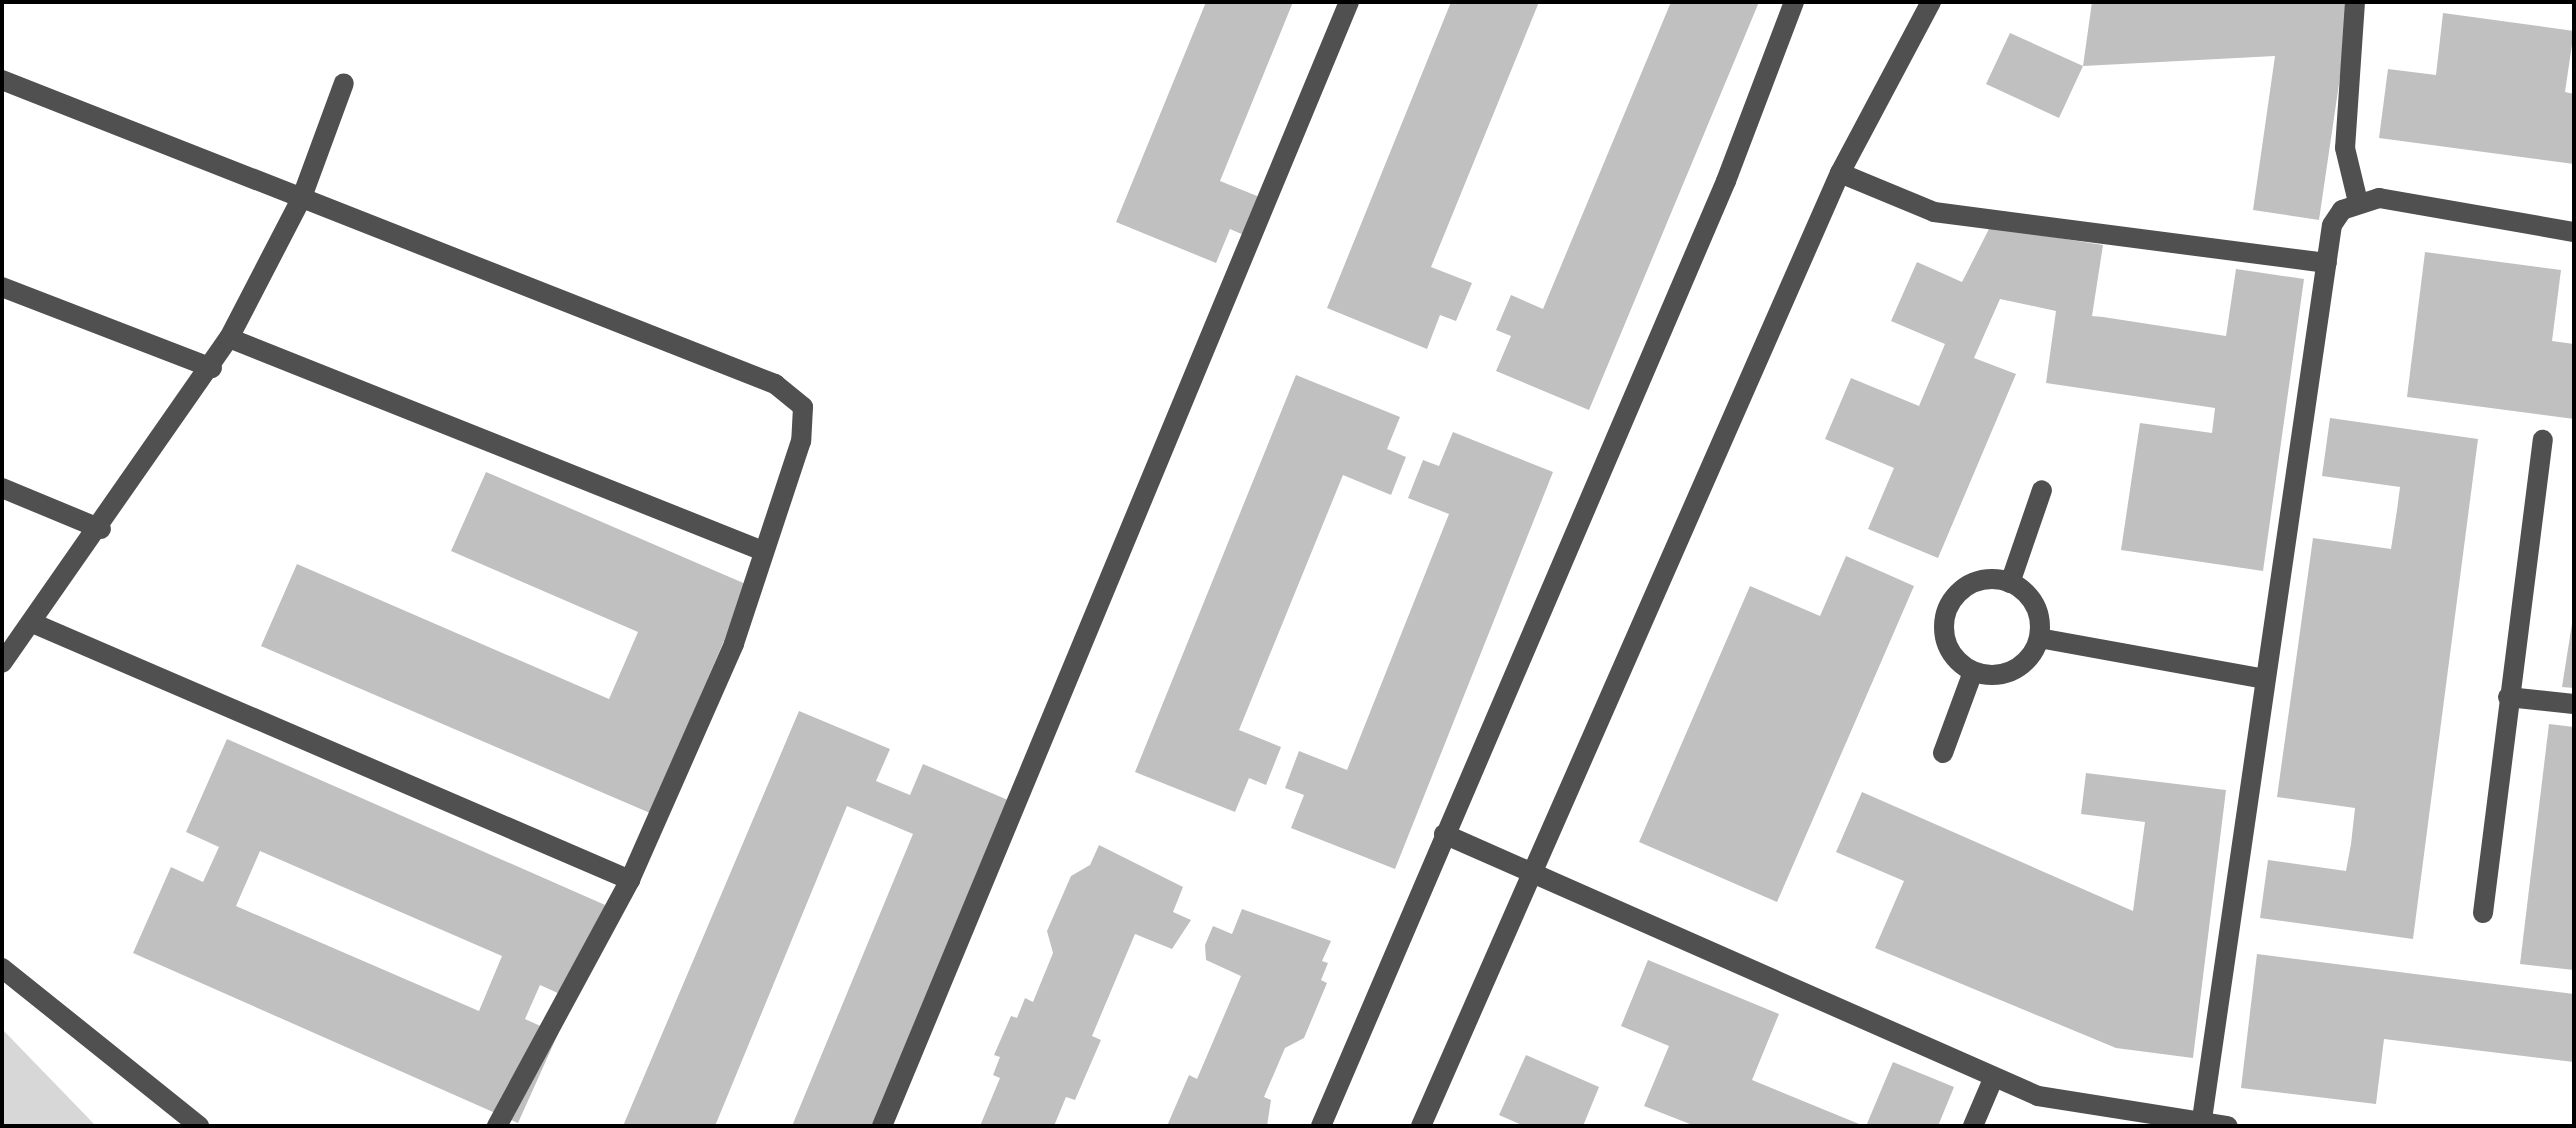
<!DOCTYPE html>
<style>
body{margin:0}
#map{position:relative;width:2576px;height:1128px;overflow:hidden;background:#fff;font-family:Manrope,sans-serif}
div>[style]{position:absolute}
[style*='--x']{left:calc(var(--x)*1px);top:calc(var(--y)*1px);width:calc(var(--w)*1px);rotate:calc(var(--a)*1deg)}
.green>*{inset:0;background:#d7d7d7}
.building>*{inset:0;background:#c0c0c0}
.minor>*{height:20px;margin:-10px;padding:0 10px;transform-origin:10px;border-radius:10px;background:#505050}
.minor>.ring{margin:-10px;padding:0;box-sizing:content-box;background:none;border:20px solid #505050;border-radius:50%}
span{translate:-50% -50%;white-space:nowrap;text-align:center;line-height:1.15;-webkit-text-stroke:6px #fff;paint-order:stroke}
.frame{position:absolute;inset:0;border:4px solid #000;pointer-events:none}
</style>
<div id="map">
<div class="green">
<div style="clip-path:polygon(2px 1029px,96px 1126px,2px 1126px)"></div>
</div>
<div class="building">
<div style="clip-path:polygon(1206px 2px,1293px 2px,1220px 181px,1262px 198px,1246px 236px,1230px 229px,1216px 263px,1116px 222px)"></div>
<div style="clip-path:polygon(1451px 2px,1539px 2px,1431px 267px,1472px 283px,1456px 321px,1440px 315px,1427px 349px,1327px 308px)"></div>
<div style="clip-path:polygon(1671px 2px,1759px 2px,1589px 410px,1496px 371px,1511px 336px,1496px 330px,1511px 295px,1543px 309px)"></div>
<div style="clip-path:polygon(2092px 2px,2351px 2px,2319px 220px,2253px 210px,2275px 56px,2083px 66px,2059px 118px,1986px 84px,2010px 33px,2083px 66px)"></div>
<div style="clip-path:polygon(2443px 13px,2574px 31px,2565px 92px,2574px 94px,2574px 164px,2379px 138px,2388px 69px,2436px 75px)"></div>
<div style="clip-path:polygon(1990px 227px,2103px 245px,2092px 316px,2103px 317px,2226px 336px,2236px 269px,2304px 279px,2263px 571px,2121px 550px,2140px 423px,2212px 433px,2215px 408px,2046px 383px,2056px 311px,2000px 299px,1974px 358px,2016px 374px,1938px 558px,1868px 529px,1894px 468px,1825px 439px,1851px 378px,1919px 406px,1945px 344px,1891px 321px,1917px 262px,1962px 282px)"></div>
<div style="clip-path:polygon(2425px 252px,2561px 270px,2552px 341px,2574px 344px,2574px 419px,2407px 397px)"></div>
<div style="clip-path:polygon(1296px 375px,1400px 417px,1387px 449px,1406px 457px,1391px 495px,1343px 475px,1239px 730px,1281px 747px,1266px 785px,1249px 778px,1235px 812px,1135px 772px)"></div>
<div style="clip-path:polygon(2330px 418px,2478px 439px,2413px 939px,2260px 918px,2268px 860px,2346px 871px,2351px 844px,2355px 808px,2277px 797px,2313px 538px,2391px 549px,2397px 510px,2400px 487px,2322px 476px)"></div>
<div style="clip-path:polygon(1453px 432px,1553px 472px,1395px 869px,1291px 828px,1304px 795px,1285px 788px,1299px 751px,1347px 770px,1449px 514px,1408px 498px,1423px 460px,1439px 466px)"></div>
<div style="clip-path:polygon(486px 472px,748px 585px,650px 813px,261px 646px,297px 564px,609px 699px,638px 632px,451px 551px)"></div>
<div style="clip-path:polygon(1846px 556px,1914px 586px,1777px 902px,1639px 842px,1750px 586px,1820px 616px)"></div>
<div style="clip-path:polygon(2574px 611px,2574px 688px,2562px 687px)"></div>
<div style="clip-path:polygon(799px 711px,890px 749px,876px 781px,910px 795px,923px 764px,1015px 803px,878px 1126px,792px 1126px,913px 834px,847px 806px,715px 1126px,623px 1126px)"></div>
<div style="clip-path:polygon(2549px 724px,2574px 727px,2574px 970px,2520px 964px)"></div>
<div style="clip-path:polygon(evenodd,227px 739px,612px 908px,571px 999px,540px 985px,525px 1019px,558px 1034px,518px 1123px,133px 953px,171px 867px,203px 882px,219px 847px,186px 832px,227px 739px,260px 851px,502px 956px,479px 1011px,236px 906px,260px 851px)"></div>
<div style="clip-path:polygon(2086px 773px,2226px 790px,2193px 1058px,2116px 1048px,1875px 948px,1904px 881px,1836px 852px,1862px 792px,2133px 911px,2145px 822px,2081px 814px)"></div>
<div style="clip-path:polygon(1099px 845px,1183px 887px,1173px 912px,1191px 920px,1172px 949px,1135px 934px,1092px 1036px,1101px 1040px,1075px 1100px,1066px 1097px,1054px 1126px,980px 1126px,1000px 1078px,993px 1075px,1000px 1057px,994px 1055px,1011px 1016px,1017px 1018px,1025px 998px,1033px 1002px,1053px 953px,1047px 931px,1071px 876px,1090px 865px)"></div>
<div style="clip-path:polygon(1242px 909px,1331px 941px,1322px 961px,1328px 963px,1321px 980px,1327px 983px,1304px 1038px,1285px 1048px,1264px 1097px,1271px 1100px,1267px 1126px,1167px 1126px,1189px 1075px,1197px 1079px,1241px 976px,1206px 960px,1205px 945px,1213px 926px,1232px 934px)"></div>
<div style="clip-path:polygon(2257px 954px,2574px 994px,2574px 1062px,2384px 1039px,2376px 1104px,2241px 1088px)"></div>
<div style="clip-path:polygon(1648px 960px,1779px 1014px,1752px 1080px,1864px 1126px,1695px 1126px,1644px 1106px,1669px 1046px,1621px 1026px)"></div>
<div style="clip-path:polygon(1526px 1055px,1599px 1087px,1583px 1126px,1524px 1126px,1499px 1115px)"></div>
<div style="clip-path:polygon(1893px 1062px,1954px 1087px,1938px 1126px,1866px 1126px)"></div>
</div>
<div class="minor">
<div style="--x:2355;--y:2;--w:146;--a:93.9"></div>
<div style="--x:2345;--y:148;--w:56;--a:76.5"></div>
<div style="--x:2;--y:80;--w:831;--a:21.47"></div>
<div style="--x:775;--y:384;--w:36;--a:39"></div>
<div style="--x:803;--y:407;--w:34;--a:93"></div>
<div style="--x:801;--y:441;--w:214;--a:108.3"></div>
<div style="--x:734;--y:644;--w:258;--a:113.8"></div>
<div style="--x:630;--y:880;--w:280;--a:118.4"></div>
<div style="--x:1840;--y:173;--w:102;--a:22.5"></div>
<div style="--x:1934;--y:212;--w:396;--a:7.4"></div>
<div style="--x:2;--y:287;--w:225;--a:21.1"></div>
<div style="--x:229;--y:338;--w:575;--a:21.75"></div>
<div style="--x:2;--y:488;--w:107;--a:22.5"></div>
<div class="ring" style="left:1944px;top:579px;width:76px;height:76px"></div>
<div style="--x:2010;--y:583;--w:98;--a:-71"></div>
<div style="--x:35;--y:624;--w:648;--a:23.28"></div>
<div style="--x:2039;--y:638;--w:229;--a:10.3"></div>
<div style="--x:2;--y:663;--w:396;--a:-55.1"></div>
<div style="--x:229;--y:338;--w:159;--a:-62.6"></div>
<div style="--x:302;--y:197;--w:121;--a:-69.8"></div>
<div style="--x:2508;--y:697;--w:66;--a:6.1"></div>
<div style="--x:1943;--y:753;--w:86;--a:-69.7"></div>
<div style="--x:1444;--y:834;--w:649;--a:23.8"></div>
<div style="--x:2038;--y:1096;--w:192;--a:9"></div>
<div style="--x:2483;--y:913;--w:477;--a:-82.8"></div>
<div style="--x:2;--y:968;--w:253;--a:38.7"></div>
<div style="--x:882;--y:1126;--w:1217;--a:-67.44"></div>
<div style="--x:1321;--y:1126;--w:1028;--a:-66.8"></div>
<div style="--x:1726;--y:181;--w:191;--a:-69.2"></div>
<div style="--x:1421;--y:1126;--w:1041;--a:-66.27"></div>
<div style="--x:1840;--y:173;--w:194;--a:-62"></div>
<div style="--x:1973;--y:1126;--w:51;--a:-66.9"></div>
<div style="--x:2201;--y:1126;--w:910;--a:-81.73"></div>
<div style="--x:2332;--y:225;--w:18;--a:-56"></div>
<div style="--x:2342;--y:210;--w:39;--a:-18"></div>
<div style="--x:2379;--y:198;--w:198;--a:9.9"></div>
</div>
<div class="frame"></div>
</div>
